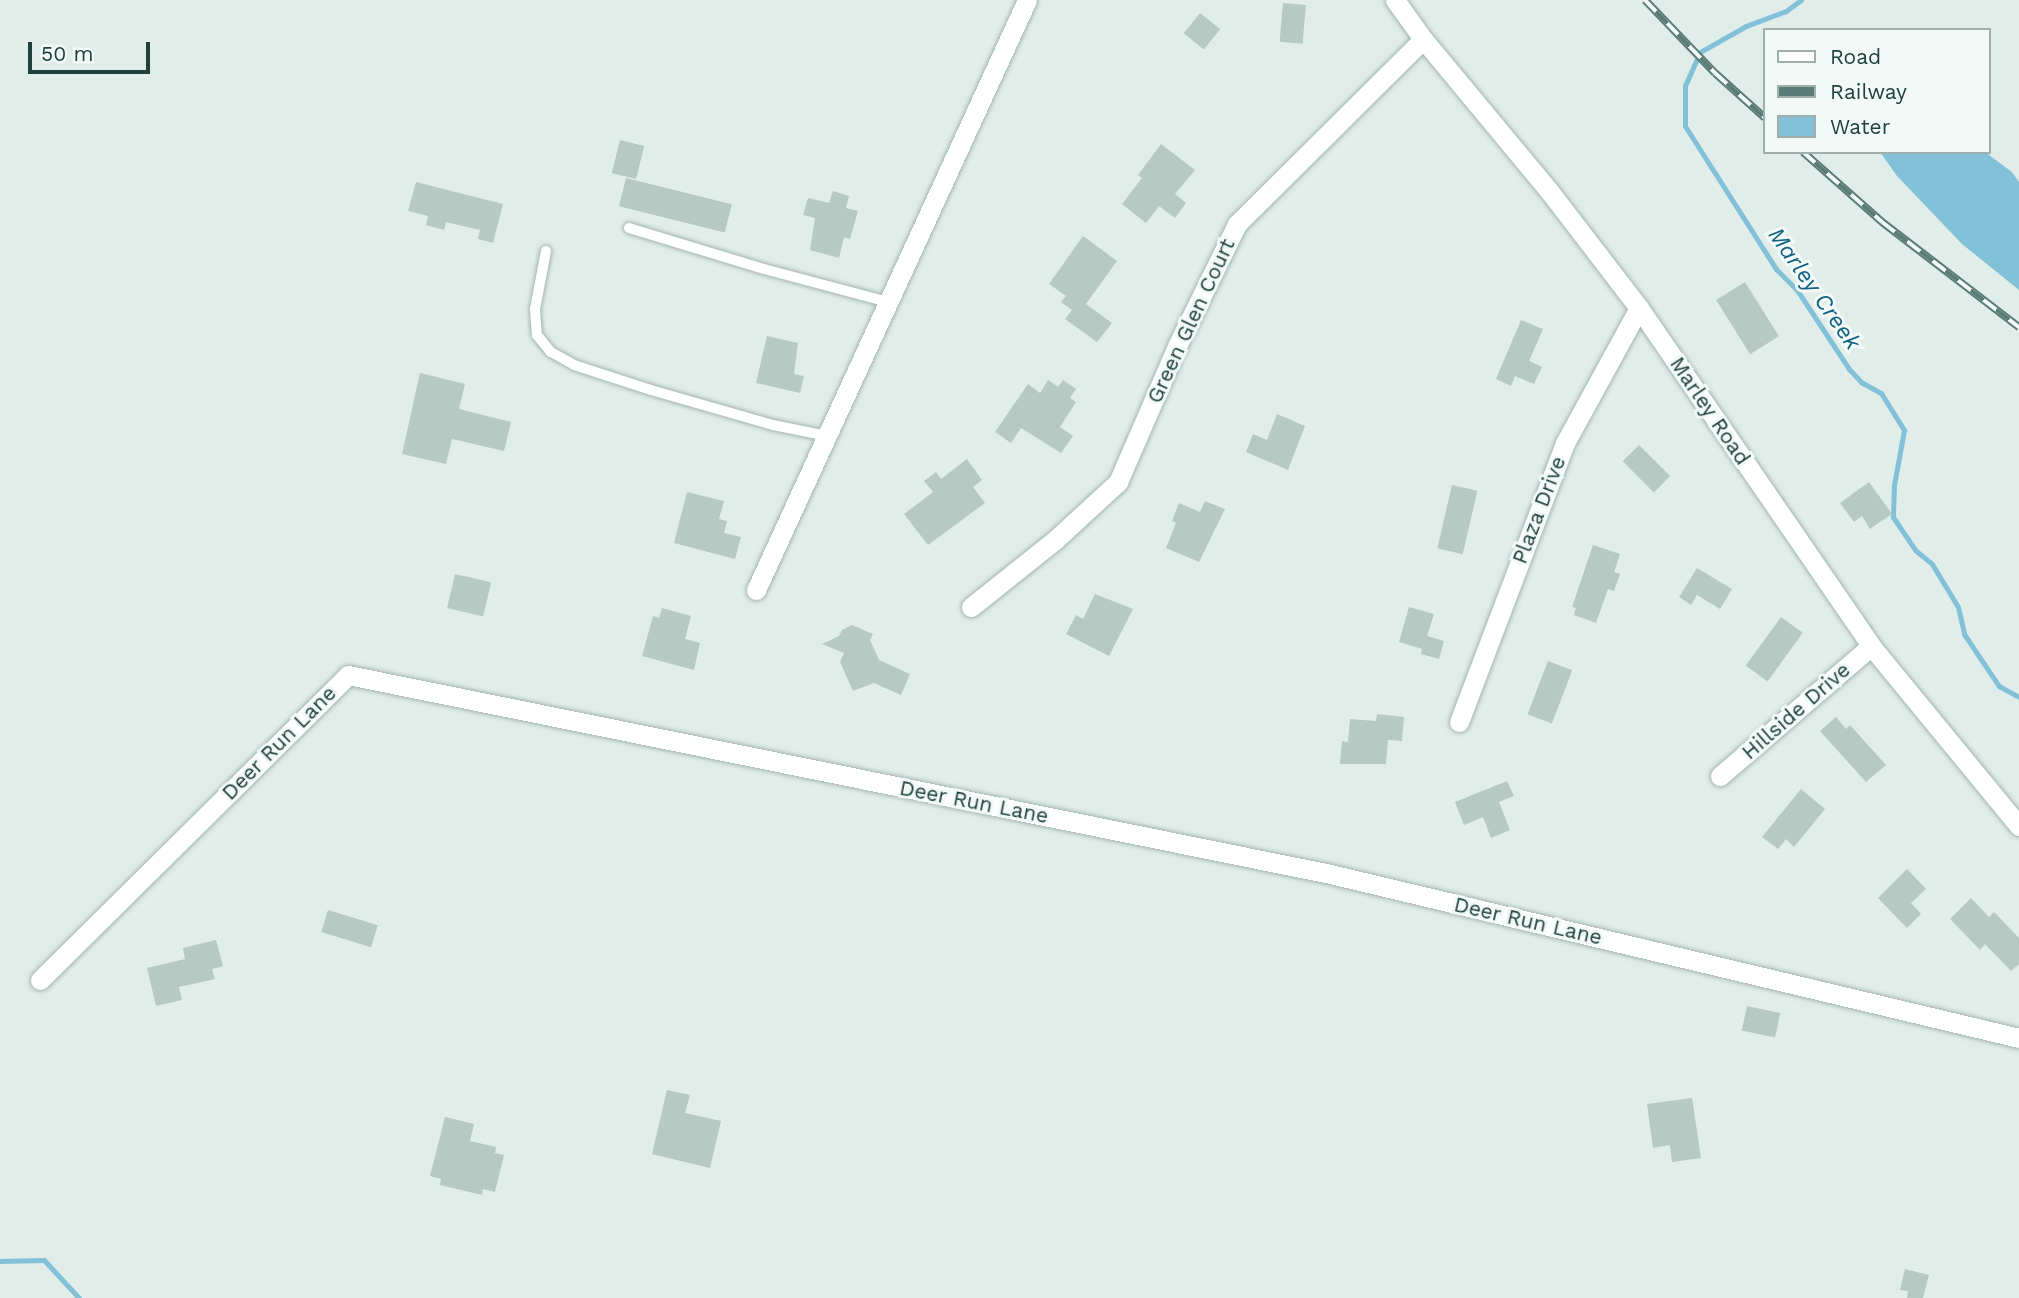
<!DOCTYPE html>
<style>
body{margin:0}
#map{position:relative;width:2019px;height:1298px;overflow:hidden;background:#e1ede9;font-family:"Work Sans",sans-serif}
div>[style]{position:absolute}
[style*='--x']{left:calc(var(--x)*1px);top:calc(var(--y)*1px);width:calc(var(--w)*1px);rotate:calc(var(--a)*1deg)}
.water>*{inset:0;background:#83c1d9}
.stream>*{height:5px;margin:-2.5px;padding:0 2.5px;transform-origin:2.5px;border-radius:2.5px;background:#83c1d9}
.building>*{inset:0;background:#b6c9c3;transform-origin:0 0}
.roads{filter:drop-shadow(0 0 2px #a3b6b2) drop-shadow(0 0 2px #a3b6b2)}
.lane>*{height:10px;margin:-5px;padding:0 5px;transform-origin:5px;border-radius:5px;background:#fff}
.street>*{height:19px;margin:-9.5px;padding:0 9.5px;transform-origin:9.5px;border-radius:9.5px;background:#fff}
.rail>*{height:8px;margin-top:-4px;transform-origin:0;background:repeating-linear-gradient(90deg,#f2f9f7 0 16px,#5a7c77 0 32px);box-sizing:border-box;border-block:2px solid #5a7c77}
span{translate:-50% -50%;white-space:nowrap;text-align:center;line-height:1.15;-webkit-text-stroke:6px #f2f9f7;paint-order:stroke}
.street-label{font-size:21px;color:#1f403c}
.water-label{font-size:23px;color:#126283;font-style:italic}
.legend{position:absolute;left:1763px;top:28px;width:228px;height:126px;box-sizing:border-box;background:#f2f9f7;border:2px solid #9eafac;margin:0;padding:9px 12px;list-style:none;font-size:21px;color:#1f403c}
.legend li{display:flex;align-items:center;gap:14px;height:35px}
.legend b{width:35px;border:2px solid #9eafac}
.scale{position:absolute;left:28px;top:42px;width:122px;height:32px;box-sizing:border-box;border:4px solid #1f403c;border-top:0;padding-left:9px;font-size:21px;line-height:24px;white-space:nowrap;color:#1f403c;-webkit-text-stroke:5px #f2f9f7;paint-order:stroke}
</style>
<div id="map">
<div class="water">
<div style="clip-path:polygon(1880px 152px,1985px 152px,2012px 172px,2019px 182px,2019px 290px,1962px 244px,1897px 176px)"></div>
</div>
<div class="stream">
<div style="--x:1801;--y:0;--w:19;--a:144"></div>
<div style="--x:1786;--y:11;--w:43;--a:159.4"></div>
<div style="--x:1746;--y:26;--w:53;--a:150.5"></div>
<div style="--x:1700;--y:52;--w:36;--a:114"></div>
<div style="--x:1685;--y:85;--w:41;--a:90"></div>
<div style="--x:1685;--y:126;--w:169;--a:57.5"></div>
<div style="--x:1776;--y:269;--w:30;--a:45"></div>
<div style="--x:1797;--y:290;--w:95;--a:56.6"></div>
<div style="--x:1849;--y:369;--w:18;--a:47"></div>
<div style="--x:1861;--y:382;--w:23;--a:29"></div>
<div style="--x:1881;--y:393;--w:44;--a:58.1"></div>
<div style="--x:1904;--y:430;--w:56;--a:100.3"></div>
<div style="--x:1894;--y:485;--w:32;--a:92"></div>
<div style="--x:1893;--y:517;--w:40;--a:56"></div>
<div style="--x:1915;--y:550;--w:22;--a:39"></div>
<div style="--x:1932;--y:564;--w:50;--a:58.8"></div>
<div style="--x:1958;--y:607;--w:28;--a:77"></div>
<div style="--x:1964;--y:634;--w:63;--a:56.1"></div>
<div style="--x:1999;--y:686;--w:23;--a:29"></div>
<div style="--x:0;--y:1261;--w:44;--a:-1.3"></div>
<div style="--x:44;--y:1260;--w:52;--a:47.4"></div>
</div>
<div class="building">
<div style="left:1283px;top:3px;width:23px;height:39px;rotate:5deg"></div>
<div style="left:1200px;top:13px;width:26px;height:26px;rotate:39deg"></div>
<div style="left:620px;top:140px;width:25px;height:34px;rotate:14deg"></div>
<div style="clip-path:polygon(1161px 144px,1195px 170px,1175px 194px,1186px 203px,1175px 218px,1159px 206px,1146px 223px,1122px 204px,1142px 178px,1138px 175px)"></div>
<div style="left:626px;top:178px;width:109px;height:29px;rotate:14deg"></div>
<div style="clip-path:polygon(416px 182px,503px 204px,493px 243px,478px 239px,480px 230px,446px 222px,444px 230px,426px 225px,428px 216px,408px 211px)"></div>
<div style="clip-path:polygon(833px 191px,849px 196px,846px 208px,858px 211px,850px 239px,844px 237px,839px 258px,810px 250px,815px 218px,803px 215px,808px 198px,829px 203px)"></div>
<div style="clip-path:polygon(1083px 236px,1117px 261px,1086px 304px,1112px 323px,1097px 342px,1065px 319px,1072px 310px,1061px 302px,1066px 296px,1049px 284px)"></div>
<div style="left:1745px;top:282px;width:64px;height:34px;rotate:58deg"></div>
<div style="clip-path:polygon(1521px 320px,1543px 329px,1529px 361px,1542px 367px,1534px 384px,1515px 376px,1511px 386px,1496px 379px)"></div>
<div style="clip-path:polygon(767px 336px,798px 343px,794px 374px,804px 376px,800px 393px,756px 383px)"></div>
<div style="clip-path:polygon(420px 373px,465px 384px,459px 409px,511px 422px,504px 451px,452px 439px,446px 464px,402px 454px)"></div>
<div style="clip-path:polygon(1048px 380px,1058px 387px,1063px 380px,1076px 389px,1070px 398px,1076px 402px,1060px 427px,1073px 436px,1061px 453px,1021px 428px,1011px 443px,995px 432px,1028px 384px,1040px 393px)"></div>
<div style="clip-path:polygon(1277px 414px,1305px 426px,1288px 470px,1246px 452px,1253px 434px,1267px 440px)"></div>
<div style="left:1639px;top:445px;width:44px;height:23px;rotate:45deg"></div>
<div style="clip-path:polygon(967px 459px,982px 480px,973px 487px,985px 503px,928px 545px,904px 514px,933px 492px,924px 481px,936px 472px,941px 479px)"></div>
<div style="clip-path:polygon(1869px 482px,1892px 514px,1870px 529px,1862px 516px,1854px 522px,1840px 503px)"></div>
<div style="left:1452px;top:485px;width:26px;height:65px;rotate:13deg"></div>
<div style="clip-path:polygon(687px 492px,724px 501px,719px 519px,727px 521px,724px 533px,741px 537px,735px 559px,674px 543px)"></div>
<div style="clip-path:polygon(1205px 501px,1225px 509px,1199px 562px,1166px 548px,1176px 523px,1172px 521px,1179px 503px,1200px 512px)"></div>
<div style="clip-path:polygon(1593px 545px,1620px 554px,1614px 572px,1620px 574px,1614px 591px,1608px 589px,1596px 623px,1574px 615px,1576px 608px,1572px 607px)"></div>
<div style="clip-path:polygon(1697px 568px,1732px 589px,1720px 609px,1697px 595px,1691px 605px,1679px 597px)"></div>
<div style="left:455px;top:574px;width:37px;height:35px;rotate:13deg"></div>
<div style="clip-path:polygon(1095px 594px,1133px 609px,1109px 656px,1066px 634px,1076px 615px,1083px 619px)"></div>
<div style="clip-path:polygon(1409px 607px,1434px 614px,1427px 636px,1444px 641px,1439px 659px,1421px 654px,1422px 649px,1399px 642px)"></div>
<div style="clip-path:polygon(662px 608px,691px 616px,685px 639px,700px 643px,694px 670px,642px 656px,653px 616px,659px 618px)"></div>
<div style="left:1781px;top:617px;width:27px;height:60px;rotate:36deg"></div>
<div style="clip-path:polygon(852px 625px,873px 634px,870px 640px,879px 660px,910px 674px,901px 695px,874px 683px,853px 691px,840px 662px,844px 653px,822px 644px,839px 636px,842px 630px)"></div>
<div style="left:1548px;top:661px;width:26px;height:57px;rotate:21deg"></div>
<div style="clip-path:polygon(1377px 714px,1404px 717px,1402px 741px,1388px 740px,1386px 764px,1340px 764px,1342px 741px,1348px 742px,1350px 719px,1376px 721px)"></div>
<div style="clip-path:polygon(1836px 717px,1846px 729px,1850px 725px,1886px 765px,1866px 782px,1820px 731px)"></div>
<div style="clip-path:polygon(1507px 781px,1514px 796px,1499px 802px,1510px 830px,1491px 838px,1483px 817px,1464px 825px,1455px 802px)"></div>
<div style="clip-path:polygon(1801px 789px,1825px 809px,1794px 847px,1786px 839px,1778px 849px,1762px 837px)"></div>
<div style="clip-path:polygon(1907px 869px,1926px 889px,1911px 903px,1921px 914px,1907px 928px,1878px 898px)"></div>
<div style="clip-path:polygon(1971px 898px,1989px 917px,1994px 912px,2019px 938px,2019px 964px,2011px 971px,1985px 944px,1980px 950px,1950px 919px)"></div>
<div style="left:328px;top:910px;width:52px;height:23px;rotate:17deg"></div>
<div style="clip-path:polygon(216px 940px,223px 966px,212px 969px,215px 979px,179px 987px,182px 1000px,156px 1006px,147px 968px,185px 959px,183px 948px)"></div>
<div style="left:1747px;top:1006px;width:34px;height:25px;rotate:12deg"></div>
<div style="clip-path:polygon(667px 1090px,690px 1095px,685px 1113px,721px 1121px,710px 1168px,652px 1154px)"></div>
<div style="clip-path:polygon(1692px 1098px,1701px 1158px,1672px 1162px,1670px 1145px,1653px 1148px,1647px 1104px)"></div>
<div style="clip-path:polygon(445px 1117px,474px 1124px,470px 1141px,496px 1147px,495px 1153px,504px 1155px,495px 1192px,483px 1189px,482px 1195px,440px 1185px,441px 1179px,430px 1176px)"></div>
<div style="clip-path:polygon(1905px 1269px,1929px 1275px,1923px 1298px,1907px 1298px,1908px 1291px,1900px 1290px)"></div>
</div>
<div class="roads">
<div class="lane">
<div style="--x:629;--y:228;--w:141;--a:16.9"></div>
<div style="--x:764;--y:269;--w:128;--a:14.9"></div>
<div style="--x:546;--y:251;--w:59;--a:100.7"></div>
<div style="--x:535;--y:309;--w:26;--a:86"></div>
<div style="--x:537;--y:335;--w:22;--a:51"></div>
<div style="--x:551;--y:352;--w:26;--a:29"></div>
<div style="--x:574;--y:365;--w:81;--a:18"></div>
<div style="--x:651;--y:390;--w:127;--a:16"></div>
<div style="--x:773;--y:425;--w:55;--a:11.5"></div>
</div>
<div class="street">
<div style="--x:1395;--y:0;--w:48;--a:54.3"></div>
<div style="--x:1423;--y:39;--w:199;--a:50.3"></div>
<div style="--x:1550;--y:192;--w:146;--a:52.5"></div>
<div style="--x:1639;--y:308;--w:410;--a:55.5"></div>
<div style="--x:1871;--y:646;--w:233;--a:50.6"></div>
<div style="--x:756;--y:590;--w:649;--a:-65.33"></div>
<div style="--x:971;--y:607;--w:107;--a:-38.6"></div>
<div style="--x:1055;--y:540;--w:86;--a:-42.6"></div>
<div style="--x:1118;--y:482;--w:148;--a:-66.5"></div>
<div style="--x:1177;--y:346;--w:136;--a:-63.8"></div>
<div style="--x:1237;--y:224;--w:262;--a:-44.8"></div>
<div style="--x:1459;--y:722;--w:298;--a:-69.2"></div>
<div style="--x:1565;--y:443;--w:154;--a:-61.3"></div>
<div style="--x:1720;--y:776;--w:199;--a:-40.7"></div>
<div style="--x:40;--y:980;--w:433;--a:-44.7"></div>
<div style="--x:348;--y:675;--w:998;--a:11.45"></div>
<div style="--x:1326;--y:873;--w:712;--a:13.39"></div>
</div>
</div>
<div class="rail">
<div style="--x:1645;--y:0;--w:101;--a:46.2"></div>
<div style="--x:1715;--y:73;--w:67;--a:42"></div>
<div style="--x:1803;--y:152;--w:106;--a:41.5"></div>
<div style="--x:1882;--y:222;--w:173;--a:37.5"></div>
</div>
<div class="street-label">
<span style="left:1191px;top:321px;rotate:-65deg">Green Glen Court</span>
<span style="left:1710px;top:411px;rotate:56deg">Marley Road</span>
<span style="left:1539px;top:510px;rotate:-69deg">Plaza Drive</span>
<span style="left:1796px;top:711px;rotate:-41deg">Hillside Drive</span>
<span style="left:279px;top:743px;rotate:-45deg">Deer Run Lane</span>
<span style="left:974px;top:802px;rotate:11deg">Deer Run Lane</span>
<span style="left:1528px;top:921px;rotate:13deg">Deer Run Lane</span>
</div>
<div class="water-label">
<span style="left:1814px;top:289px;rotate:55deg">Marley Creek</span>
</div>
<ul class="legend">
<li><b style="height:9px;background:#fff"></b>Road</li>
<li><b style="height:9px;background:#5a7c77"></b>Railway</li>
<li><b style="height:19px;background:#83c1d9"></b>Water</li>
</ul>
<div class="scale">50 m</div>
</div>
